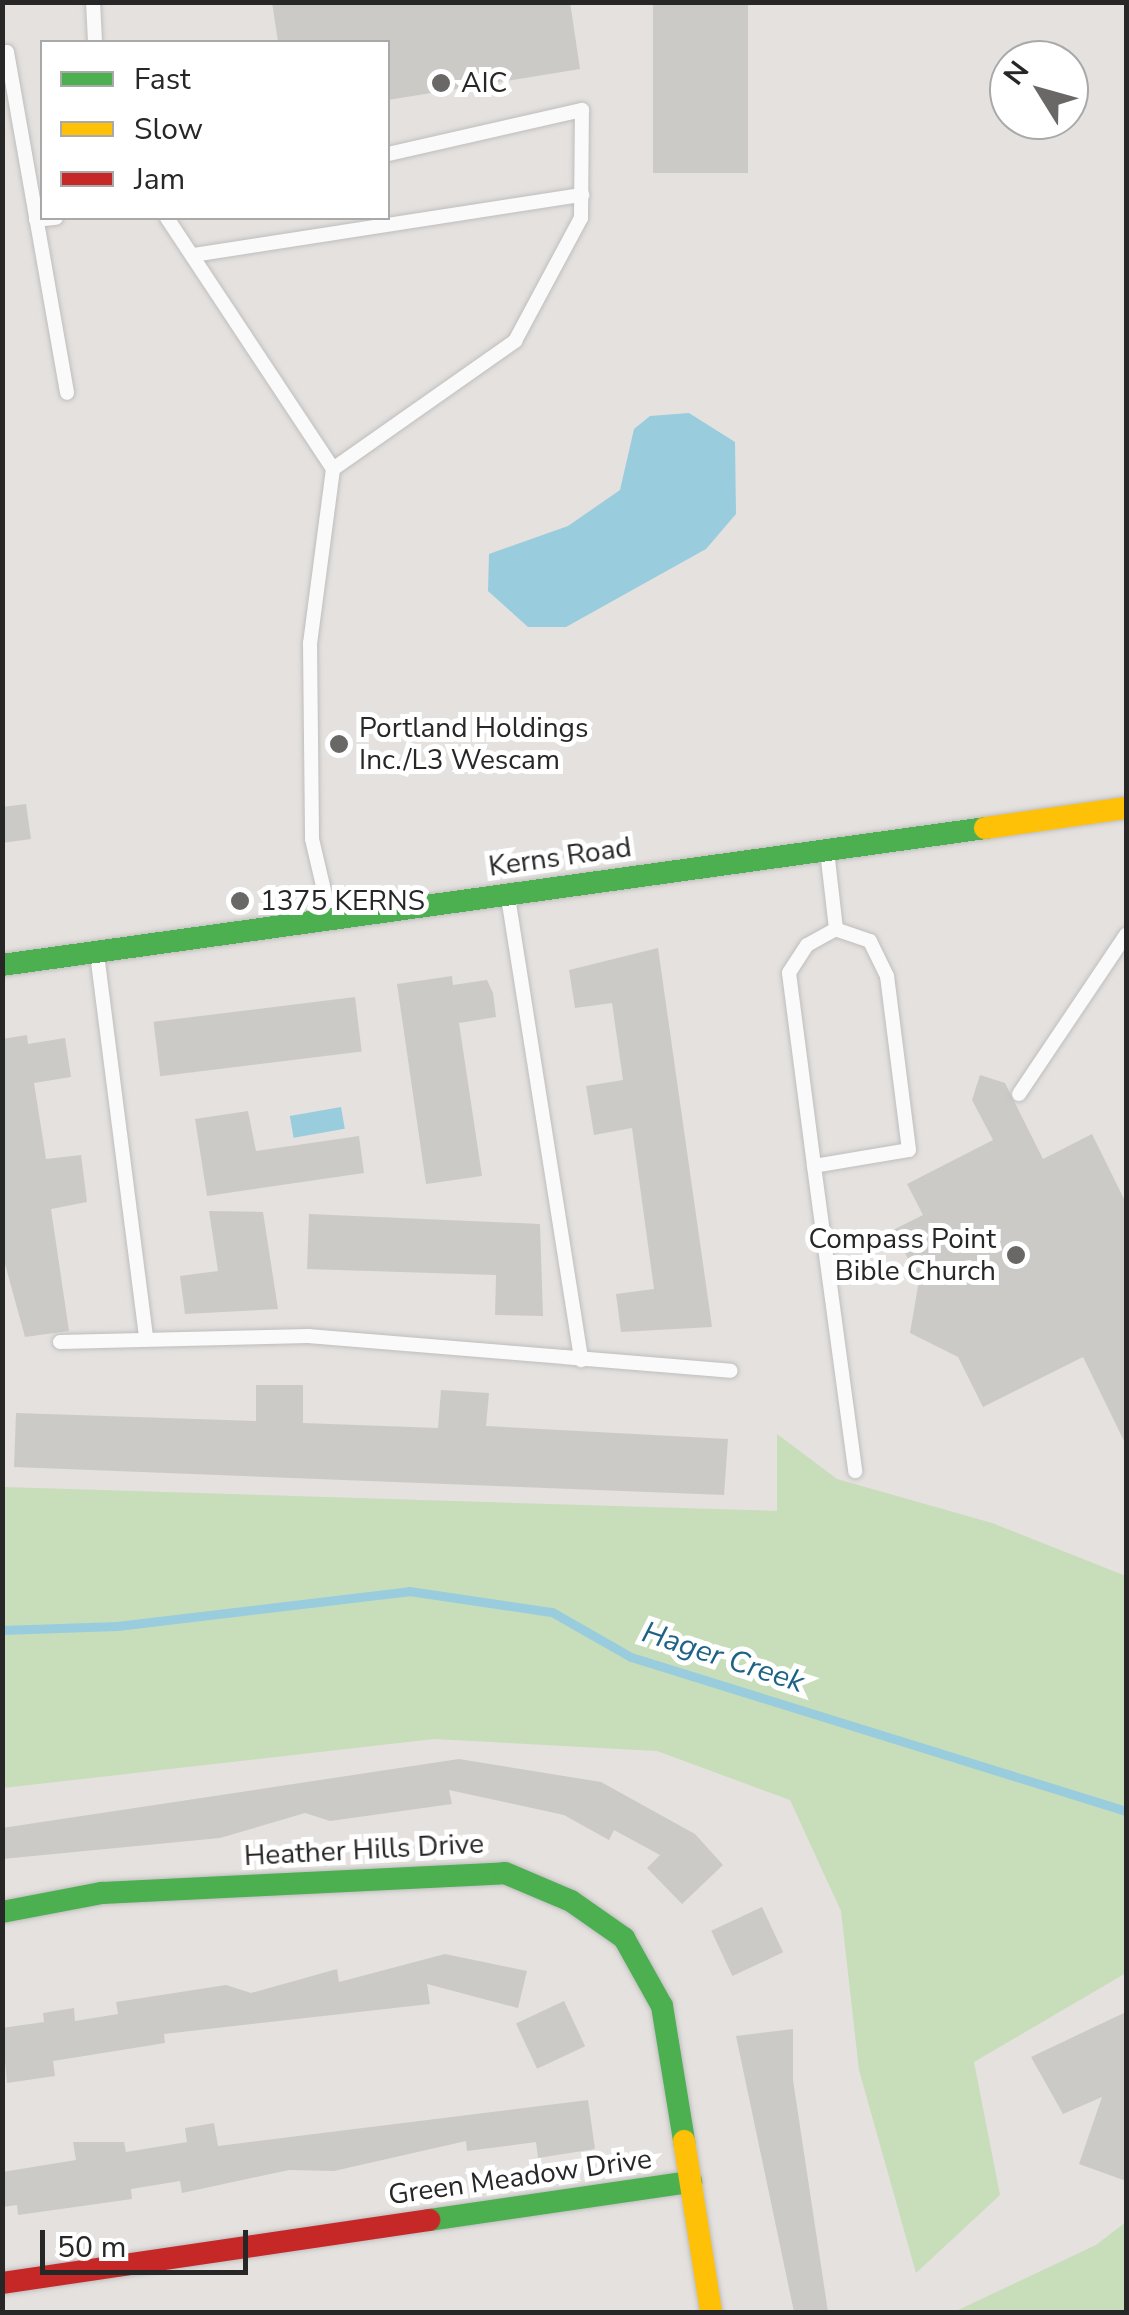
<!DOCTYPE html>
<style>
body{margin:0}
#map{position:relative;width:1129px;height:2315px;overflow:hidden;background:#e4e1de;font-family:"Nunito Sans",sans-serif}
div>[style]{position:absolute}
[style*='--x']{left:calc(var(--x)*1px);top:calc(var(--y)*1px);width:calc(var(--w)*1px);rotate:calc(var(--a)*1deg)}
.green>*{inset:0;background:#c8ddba}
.water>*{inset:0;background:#99cdde;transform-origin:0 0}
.stream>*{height:9px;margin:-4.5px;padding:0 4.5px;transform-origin:4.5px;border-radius:4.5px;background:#99cdde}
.building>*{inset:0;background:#cccac7;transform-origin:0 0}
.roads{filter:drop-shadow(0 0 2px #bfbebe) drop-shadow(0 0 2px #bfbebe)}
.lane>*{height:14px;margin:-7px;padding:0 7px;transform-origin:7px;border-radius:7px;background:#fbfafa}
.fast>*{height:22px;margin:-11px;padding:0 11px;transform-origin:11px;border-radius:11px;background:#4caf50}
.slow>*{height:22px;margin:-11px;padding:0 11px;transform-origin:11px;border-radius:11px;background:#ffc107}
.jam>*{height:22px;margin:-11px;padding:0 11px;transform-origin:11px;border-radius:11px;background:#c62828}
.dots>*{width:28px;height:28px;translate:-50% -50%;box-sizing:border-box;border:5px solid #fff;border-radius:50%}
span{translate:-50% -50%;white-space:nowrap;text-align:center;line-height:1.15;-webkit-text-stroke:10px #fff;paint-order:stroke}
.poi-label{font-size:28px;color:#272727}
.left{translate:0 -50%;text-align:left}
.right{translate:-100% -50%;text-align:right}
.street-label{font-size:28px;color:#272727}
.water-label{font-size:30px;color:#1d6385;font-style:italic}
.frame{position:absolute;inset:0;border:5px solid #272727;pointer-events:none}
.legend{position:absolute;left:40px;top:40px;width:350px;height:180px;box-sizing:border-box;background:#fff;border:2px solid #a9a9a9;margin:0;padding:12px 18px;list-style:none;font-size:30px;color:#272727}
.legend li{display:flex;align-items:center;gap:20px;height:50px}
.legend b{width:50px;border:2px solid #a9a9a9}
.north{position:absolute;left:989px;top:40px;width:100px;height:100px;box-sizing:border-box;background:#fff;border:2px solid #a9a9a9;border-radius:50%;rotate:307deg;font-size:28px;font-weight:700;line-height:40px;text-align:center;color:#272727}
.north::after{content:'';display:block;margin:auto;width:35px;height:45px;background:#696867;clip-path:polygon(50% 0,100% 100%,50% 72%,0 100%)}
.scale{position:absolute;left:40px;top:2230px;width:208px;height:45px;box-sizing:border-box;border:5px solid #272727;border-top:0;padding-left:12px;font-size:30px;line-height:35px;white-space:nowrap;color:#272727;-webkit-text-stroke:8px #fff;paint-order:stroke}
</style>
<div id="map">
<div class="green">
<div style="clip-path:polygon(777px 1434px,837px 1479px,992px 1523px,1126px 1576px,1126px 1973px,974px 2062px,1000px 2195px,916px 2273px,859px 2070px,841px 1911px,790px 1800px,657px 1751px,434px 1739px,3px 1788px,3px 1487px,777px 1511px)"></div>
<div style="clip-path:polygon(1126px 2222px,1126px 2312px,954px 2312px,1096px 2245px)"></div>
</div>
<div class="water">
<div style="clip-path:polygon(689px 413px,735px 442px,736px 514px,706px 549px,566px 627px,528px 627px,488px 591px,489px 554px,568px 526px,620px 490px,634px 429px,650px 416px)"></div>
<div style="left:341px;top:1107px;width:22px;height:52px;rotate:80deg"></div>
</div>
<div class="stream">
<div style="--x:2;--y:1630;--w:115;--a:-2"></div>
<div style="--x:117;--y:1626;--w:294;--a:-6.8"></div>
<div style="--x:409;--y:1591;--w:145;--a:8.4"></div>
<div style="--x:552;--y:1612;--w:91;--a:29.7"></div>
<div style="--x:631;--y:1657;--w:518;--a:17.28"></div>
</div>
<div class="building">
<div style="clip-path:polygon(272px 2px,570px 2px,580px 69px,388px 100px,388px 42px,278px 42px)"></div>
<div style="left:653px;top:2px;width:95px;height:171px"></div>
<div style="clip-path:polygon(26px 804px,31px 839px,2px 843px,2px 807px)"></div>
<div style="clip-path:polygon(658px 948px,712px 1327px,621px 1332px,616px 1294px,654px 1289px,632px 1128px,594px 1135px,586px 1086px,623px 1080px,612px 1003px,575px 1008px,569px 970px)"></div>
<div style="clip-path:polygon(452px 976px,453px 985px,487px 980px,493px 993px,496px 1017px,459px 1023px,482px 1176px,426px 1184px,397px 984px)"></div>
<div style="left:355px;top:997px;width:55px;height:203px;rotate:83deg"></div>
<div style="clip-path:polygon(27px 1035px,28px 1044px,65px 1038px,71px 1077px,34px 1083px,46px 1159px,81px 1155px,87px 1202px,51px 1209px,69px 1331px,25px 1337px,2px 1253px,2px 1039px)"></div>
<div style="clip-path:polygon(980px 1075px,1005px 1083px,1043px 1159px,1092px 1134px,1126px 1203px,1126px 1445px,1083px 1357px,983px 1407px,958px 1357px,910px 1333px,919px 1280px,893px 1230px,923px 1215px,907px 1184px,993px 1140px,972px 1100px)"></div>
<div style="clip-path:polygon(248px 1111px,256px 1151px,359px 1136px,364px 1173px,207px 1196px,195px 1119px)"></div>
<div style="clip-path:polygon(209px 1211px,263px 1212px,278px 1309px,185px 1314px,180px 1276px,218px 1271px)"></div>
<div style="clip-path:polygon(309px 1214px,540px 1224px,543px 1316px,495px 1315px,496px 1275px,307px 1269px)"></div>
<div style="clip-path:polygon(256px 1385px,303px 1385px,303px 1423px,438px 1428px,441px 1390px,489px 1393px,486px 1426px,728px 1439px,724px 1495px,14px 1467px,16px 1413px,256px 1421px)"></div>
<div style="clip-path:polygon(459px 1759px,601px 1782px,695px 1834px,723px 1865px,682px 1904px,647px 1868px,660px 1855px,614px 1830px,609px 1840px,564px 1815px,449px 1790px,452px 1804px,330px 1821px,305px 1813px,220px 1838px,2px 1859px,2px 1828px)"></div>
<div style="left:762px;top:1907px;width:50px;height:56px;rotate:65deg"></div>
<div style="clip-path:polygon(445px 1954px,527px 1971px,518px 2008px,427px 1984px,430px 2004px,164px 2034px,165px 2043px,53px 2061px,55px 2076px,7px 2083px,2px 2028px,44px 2022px,43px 2013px,74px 2008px,75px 2021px,118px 2014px,116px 2002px,226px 1985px,251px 1993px,337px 1969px,339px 1982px)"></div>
<div style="left:564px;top:2001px;width:50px;height:53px;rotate:65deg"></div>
<div style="clip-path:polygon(1126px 2012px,1126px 2181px,1079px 2164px,1102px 2097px,1063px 2114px,1031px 2057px)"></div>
<div style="clip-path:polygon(793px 2029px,793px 2080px,828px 2312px,794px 2312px,736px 2036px)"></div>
<div style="clip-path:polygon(588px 2100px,595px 2149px,538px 2158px,536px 2142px,467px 2151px,466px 2141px,334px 2171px,289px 2170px,182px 2193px,180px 2181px,131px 2189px,132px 2199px,18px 2215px,17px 2205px,2px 2207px,2px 2172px,76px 2160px,73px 2142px,124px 2142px,126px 2152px,187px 2142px,185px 2128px,214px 2123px,218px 2146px)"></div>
</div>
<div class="roads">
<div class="lane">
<div style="--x:93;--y:2;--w:40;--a:87.1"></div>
<div style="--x:7;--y:52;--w:346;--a:80"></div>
<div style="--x:167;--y:218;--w:301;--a:56.5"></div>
<div style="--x:333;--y:469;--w:176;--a:97.5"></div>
<div style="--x:310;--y:643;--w:196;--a:89.4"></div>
<div style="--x:312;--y:839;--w:79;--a:76.8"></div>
<div style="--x:36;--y:220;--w:20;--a:-6"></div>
<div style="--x:193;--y:255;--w:394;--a:-8.8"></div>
<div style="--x:333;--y:469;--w:223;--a:-35.1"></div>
<div style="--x:515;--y:341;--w:140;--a:-61.8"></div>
<div style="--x:581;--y:218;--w:108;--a:-89.5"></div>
<div style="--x:582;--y:110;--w:199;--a:167.2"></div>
<div style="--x:827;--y:851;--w:79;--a:83.4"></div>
<div style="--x:508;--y:897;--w:469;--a:81"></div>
<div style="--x:97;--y:954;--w:384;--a:82.7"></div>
<div style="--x:1019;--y:1094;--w:192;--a:-56.1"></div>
<div style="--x:814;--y:1166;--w:96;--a:-9.6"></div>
<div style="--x:909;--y:1150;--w:175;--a:-97.2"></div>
<div style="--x:887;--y:976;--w:39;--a:-116"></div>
<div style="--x:870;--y:941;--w:36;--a:-161"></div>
<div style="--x:836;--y:929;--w:33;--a:151"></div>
<div style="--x:807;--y:945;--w:33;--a:123"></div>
<div style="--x:789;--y:973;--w:195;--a:82.6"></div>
<div style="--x:814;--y:1166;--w:308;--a:82.3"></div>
<div style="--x:60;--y:1342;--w:248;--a:-1.4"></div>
<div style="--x:308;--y:1336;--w:424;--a:4.7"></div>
</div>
<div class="fast">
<div style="--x:2;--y:965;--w:993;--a:-7.93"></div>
<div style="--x:2;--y:1912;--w:102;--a:-10.8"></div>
<div style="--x:102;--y:1893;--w:403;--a:-2.8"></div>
<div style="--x:505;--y:1873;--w:72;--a:23"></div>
<div style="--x:571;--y:1901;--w:65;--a:34.9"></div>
<div style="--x:624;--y:1938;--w:78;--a:60.8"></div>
<div style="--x:662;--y:2006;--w:137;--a:80.7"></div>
<div style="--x:429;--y:2220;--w:265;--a:-8.3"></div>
</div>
<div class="slow">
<div style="--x:985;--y:828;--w:142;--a:-8.1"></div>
<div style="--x:684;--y:2141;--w:173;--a:81"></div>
</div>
<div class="jam">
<div style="--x:2;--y:2283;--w:432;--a:-8.4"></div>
</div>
</div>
<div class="dots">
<div style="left:441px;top:83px;background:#696867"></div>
<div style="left:339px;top:744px;background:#696867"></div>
<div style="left:240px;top:901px;background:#696867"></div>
<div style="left:1016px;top:1255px;background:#696867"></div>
</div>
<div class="poi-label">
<span class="left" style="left:461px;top:83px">AIC</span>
<span class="left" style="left:359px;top:744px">Portland Holdings<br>Inc./L3 Wescam</span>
<span class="left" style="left:260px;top:901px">1375 KERNS</span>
<span class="right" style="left:996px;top:1255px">Compass Point<br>Bible Church</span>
</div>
<div class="street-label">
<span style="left:560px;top:857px;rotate:-8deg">Kerns Road</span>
<span style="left:364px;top:1850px;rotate:-3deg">Heather Hills Drive</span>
<span style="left:520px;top:2177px;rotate:-8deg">Green Meadow Drive</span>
</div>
<div class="water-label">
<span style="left:723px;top:1658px;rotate:18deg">Hager Creek</span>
</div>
<div class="frame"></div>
<ul class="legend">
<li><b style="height:12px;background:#4caf50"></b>Fast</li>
<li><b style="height:12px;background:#ffc107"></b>Slow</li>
<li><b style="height:12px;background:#c62828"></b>Jam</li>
</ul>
<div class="north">N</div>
<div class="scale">50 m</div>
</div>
